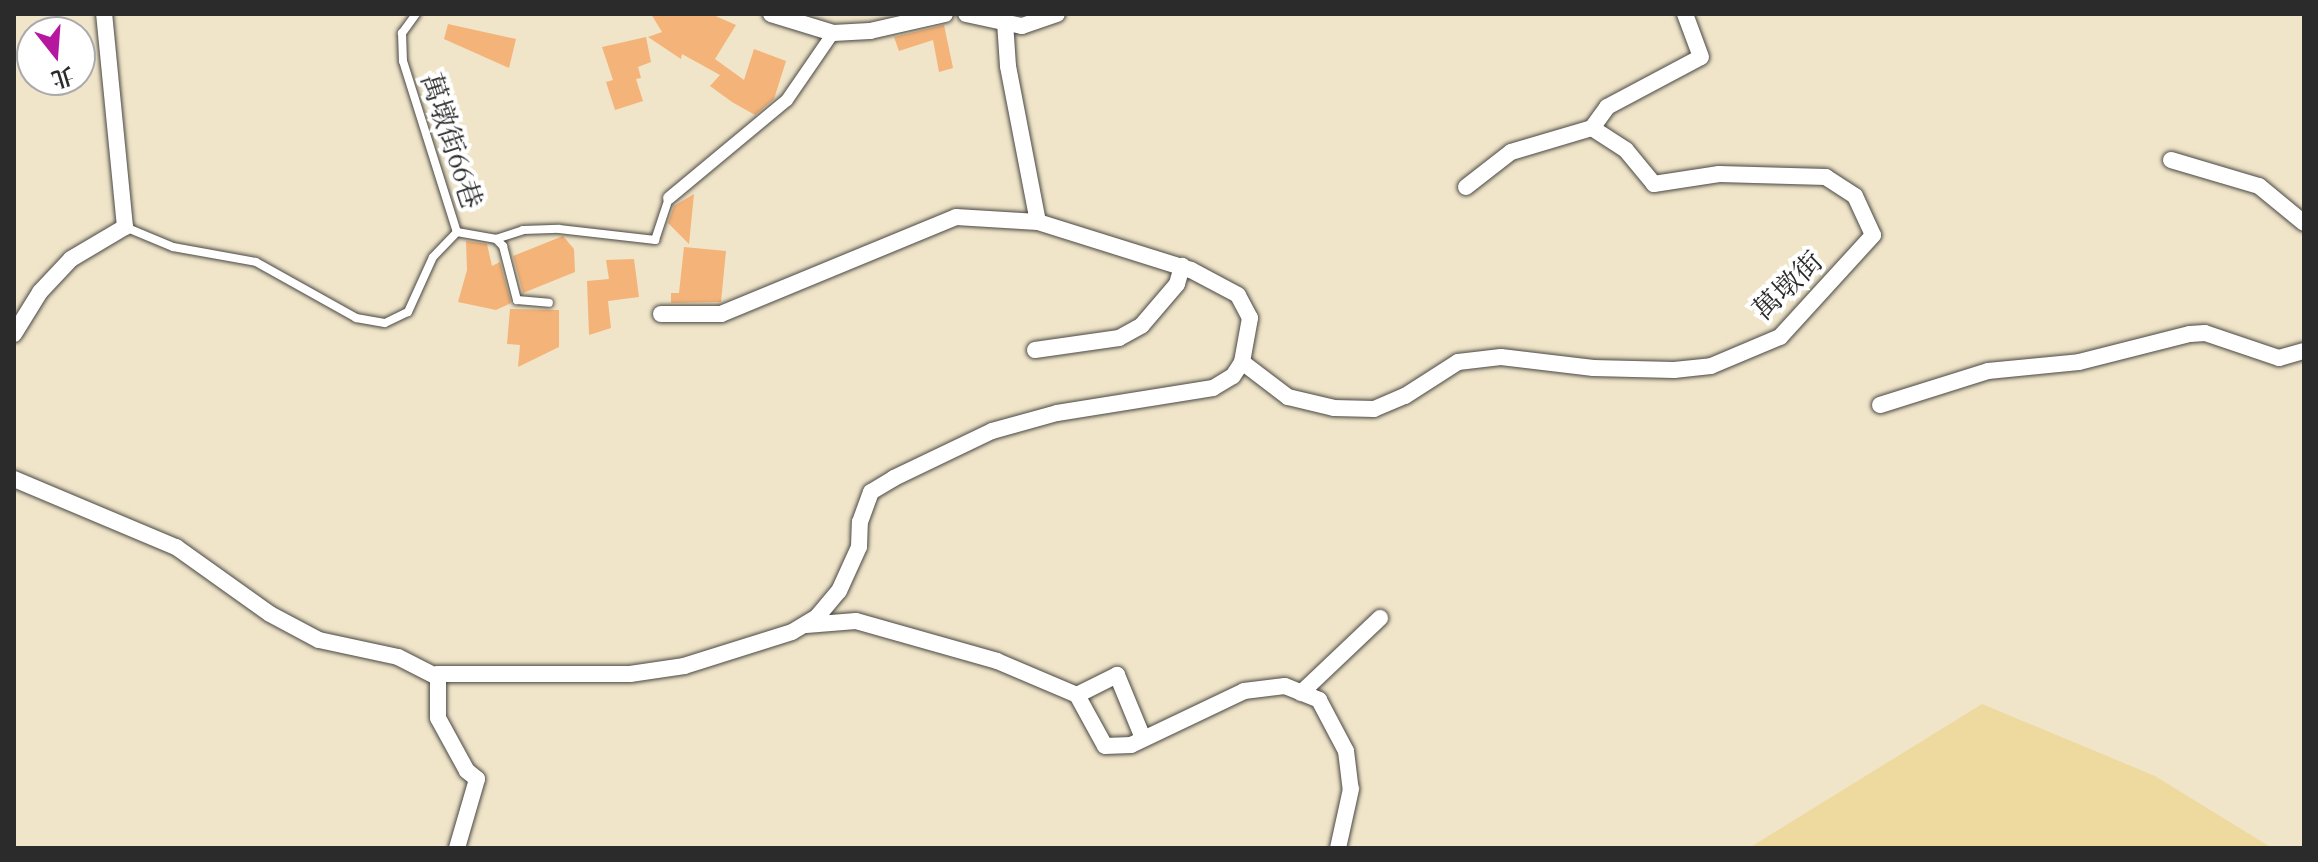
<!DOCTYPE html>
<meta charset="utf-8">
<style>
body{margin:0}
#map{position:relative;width:2318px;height:862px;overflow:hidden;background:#f0e5c9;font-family:Cardo,"Noto Serif TC",serif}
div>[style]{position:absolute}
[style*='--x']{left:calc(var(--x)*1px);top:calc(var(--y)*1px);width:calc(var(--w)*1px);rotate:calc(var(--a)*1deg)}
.sand>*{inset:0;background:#eeda9e}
.building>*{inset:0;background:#f4b378}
.roads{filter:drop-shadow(0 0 2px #494743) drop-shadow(0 0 2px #494743)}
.service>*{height:8px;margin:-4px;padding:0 4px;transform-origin:4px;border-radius:4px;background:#fff}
.pedestrian>*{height:12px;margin:-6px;padding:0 6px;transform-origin:6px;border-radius:6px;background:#fff}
.minor>*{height:16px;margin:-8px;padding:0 8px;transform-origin:8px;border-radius:8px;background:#fff}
span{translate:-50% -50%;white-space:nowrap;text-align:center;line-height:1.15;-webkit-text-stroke:8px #fff;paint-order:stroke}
.street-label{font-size:28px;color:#2b2b2b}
.frame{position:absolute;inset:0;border:16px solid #2b2b2b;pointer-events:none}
.north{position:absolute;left:16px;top:16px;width:80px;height:80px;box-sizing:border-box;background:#fff;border:2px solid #aaa;border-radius:50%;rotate:163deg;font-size:22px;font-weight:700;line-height:32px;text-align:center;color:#2b2b2b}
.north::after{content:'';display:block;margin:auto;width:28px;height:36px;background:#b5179e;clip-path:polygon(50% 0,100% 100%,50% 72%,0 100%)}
</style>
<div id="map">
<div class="sand">
<div style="clip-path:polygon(1982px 704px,2155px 776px,2272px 848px,1749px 848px)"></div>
</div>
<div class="building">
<div style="clip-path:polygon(651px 14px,711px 14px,736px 25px,715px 59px,744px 80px,754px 49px,786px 61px,774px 99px,755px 115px,732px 102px,710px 86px,720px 75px,682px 54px,681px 59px,648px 37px,662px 32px)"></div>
<div style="clip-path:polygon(448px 24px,516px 39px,509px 68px,444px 39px)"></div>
<div style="clip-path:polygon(944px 25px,953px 68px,939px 72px,933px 40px,899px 51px,894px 37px)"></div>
<div style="clip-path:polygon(646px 37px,651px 62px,638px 67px,641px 78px,636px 79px,643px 101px,615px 110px,606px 82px,613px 80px,602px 47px)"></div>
<div style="clip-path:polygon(694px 194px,689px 244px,668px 223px,674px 206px)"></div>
<div style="clip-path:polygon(563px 236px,574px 249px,575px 272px,523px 293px,513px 256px)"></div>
<div style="clip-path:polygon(466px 241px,487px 244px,492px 266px,500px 262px,511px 303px,496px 310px,458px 302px,467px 270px)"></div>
<div style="clip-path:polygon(684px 247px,726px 251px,721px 302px,671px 303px,671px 293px,679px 293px)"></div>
<div style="clip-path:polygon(634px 259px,639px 297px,608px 301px,611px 328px,589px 335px,587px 281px,609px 279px,606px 260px)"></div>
<div style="clip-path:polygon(510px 309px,559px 310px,559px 347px,518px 367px,520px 345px,507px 344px)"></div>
</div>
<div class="roads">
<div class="service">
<div style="--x:416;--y:14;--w:24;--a:126"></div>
<div style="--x:402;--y:33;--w:28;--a:88"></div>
<div style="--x:403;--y:61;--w:179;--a:72.5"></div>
<div style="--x:457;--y:232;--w:40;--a:10"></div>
<div style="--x:496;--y:239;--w:28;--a:-18"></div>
<div style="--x:523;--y:230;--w:36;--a:-2"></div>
<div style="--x:559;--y:229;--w:97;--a:6.5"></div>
<div style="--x:655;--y:240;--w:44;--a:-71.6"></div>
<div style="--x:125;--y:227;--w:52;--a:22.6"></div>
<div style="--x:173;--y:247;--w:84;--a:10.2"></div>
<div style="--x:256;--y:262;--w:115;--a:29.2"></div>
<div style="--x:356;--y:318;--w:29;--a:10"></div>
<div style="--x:385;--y:323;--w:25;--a:-26"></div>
<div style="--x:408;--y:312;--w:60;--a:-65.6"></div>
<div style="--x:433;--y:257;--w:35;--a:-46"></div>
<div style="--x:496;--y:239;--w:10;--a:45"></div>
<div style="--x:503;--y:246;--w:56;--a:75.5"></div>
<div style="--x:517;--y:300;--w:32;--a:5"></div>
</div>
<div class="pedestrian">
<div style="--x:669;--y:198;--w:153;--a:-39.7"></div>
<div style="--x:787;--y:100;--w:81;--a:-55.5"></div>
</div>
<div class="minor">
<div style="--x:771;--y:14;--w:65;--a:17"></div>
<div style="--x:833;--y:33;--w:37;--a:-3"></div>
<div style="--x:870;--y:31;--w:77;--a:-12.8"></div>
<div style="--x:966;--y:14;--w:57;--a:12.1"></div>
<div style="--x:1022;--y:26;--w:37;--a:-19"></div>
<div style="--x:2171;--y:160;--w:92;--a:16.5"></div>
<div style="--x:2259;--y:186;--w:58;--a:39.4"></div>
<div style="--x:1466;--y:187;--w:57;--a:-37.9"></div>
<div style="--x:1511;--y:152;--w:84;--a:-16.5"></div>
<div style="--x:661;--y:314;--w:60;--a:0"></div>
<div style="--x:721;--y:314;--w:254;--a:-22.4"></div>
<div style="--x:956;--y:217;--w:82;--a:3.5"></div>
<div style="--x:14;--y:334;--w:49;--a:-58.2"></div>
<div style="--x:40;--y:292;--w:45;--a:-46.8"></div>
<div style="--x:71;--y:259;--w:63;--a:-30.7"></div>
<div style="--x:125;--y:227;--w:214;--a:-95.6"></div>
<div style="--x:1035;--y:350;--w:85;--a:-8.1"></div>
<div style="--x:1119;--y:338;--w:26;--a:-29"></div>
<div style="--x:1142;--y:325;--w:54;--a:-49.5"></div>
<div style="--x:1177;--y:284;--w:19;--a:-74"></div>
<div style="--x:1242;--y:362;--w:58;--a:37.3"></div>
<div style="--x:1288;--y:397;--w:47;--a:13.4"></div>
<div style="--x:1334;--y:408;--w:40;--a:1.4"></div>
<div style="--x:1374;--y:409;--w:34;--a:-23"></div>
<div style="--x:1405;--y:396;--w:63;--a:-32.7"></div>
<div style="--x:1458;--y:362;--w:43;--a:-6.6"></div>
<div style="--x:1501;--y:357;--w:93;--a:6.8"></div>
<div style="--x:1593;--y:368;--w:81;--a:1.4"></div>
<div style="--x:1674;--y:370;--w:37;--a:-6"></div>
<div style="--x:1711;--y:366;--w:75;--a:-22.8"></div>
<div style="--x:1780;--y:337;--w:138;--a:-47.6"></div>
<div style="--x:1873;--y:235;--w:43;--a:-114.8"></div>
<div style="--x:1855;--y:196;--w:35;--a:-147"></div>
<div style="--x:1826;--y:177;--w:107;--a:-178.4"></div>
<div style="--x:1719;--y:174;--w:66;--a:171.3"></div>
<div style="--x:1654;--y:184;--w:44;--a:-129.5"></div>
<div style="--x:1626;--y:150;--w:40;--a:-147.1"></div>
<div style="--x:1592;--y:128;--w:26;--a:-54"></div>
<div style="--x:1607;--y:107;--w:106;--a:-28"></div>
<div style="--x:1701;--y:57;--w:46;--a:-110.4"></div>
<div style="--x:1880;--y:405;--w:113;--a:-17.5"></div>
<div style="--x:1988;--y:371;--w:91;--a:-5.6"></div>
<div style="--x:2079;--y:362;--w:114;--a:-14.2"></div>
<div style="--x:2190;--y:334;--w:15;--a:-4"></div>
<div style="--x:2205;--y:333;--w:78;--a:18.7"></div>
<div style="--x:2279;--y:358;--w:26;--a:-16"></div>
<div style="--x:14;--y:479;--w:176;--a:22.8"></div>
<div style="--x:176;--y:547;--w:115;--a:35.5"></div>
<div style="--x:270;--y:614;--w:55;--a:28"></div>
<div style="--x:319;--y:640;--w:81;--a:12.1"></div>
<div style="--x:398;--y:657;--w:38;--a:27"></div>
<div style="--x:806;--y:625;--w:50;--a:-4.6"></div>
<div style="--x:856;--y:621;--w:147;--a:15.8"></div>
<div style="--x:997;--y:661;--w:87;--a:23"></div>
<div style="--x:1077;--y:695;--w:58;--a:61.2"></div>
<div style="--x:1105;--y:746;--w:26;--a:-2"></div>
<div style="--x:1131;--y:745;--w:125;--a:-25.5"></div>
<div style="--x:1244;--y:691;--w:41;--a:-7"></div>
<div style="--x:1285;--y:686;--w:37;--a:22"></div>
<div style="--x:1319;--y:700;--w:58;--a:62.1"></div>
<div style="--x:1346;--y:751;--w:38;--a:83"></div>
<div style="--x:1351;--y:789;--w:60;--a:102.4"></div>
<div style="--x:1301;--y:693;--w:109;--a:-43.5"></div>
<div style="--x:1077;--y:695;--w:45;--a:-26.6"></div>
<div style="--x:1117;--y:675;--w:68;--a:67.6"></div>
<div style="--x:457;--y:848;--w:72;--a:-73.8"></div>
<div style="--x:477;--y:779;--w:13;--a:-141"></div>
<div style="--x:467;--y:771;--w:60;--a:-118.7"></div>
<div style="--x:438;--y:718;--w:44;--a:-90"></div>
<div style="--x:438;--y:674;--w:192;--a:0"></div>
<div style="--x:630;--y:674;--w:55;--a:-8.4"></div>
<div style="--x:684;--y:666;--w:113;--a:-17.5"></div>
<div style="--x:792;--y:632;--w:29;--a:-31"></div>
<div style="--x:817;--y:617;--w:34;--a:-50"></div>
<div style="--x:839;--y:591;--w:48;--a:-65.6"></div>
<div style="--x:859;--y:547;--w:25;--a:-88"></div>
<div style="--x:860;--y:522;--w:32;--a:-70"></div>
<div style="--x:871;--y:492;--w:27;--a:-31"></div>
<div style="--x:894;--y:478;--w:109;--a:-25.6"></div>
<div style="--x:992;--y:431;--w:67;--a:-15.5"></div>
<div style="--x:1057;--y:413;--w:158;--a:-9.1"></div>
<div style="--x:1213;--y:388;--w:23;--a:-31"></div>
<div style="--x:1233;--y:376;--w:17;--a:-57"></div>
<div style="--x:1242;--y:362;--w:45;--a:-79.7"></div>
<div style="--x:1250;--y:318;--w:26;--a:-118"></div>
<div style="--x:1238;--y:295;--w:53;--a:-152"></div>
<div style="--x:1191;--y:270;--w:160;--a:-162.6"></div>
<div style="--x:1038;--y:222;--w:159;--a:-100.9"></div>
<div style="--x:1008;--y:66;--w:44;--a:-93.9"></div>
</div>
</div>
<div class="street-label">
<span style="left:451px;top:141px;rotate:72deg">萬墩街66巷</span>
<span style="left:1788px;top:286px;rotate:-44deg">萬墩街</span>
</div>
<div class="frame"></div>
<div class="north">北</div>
</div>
